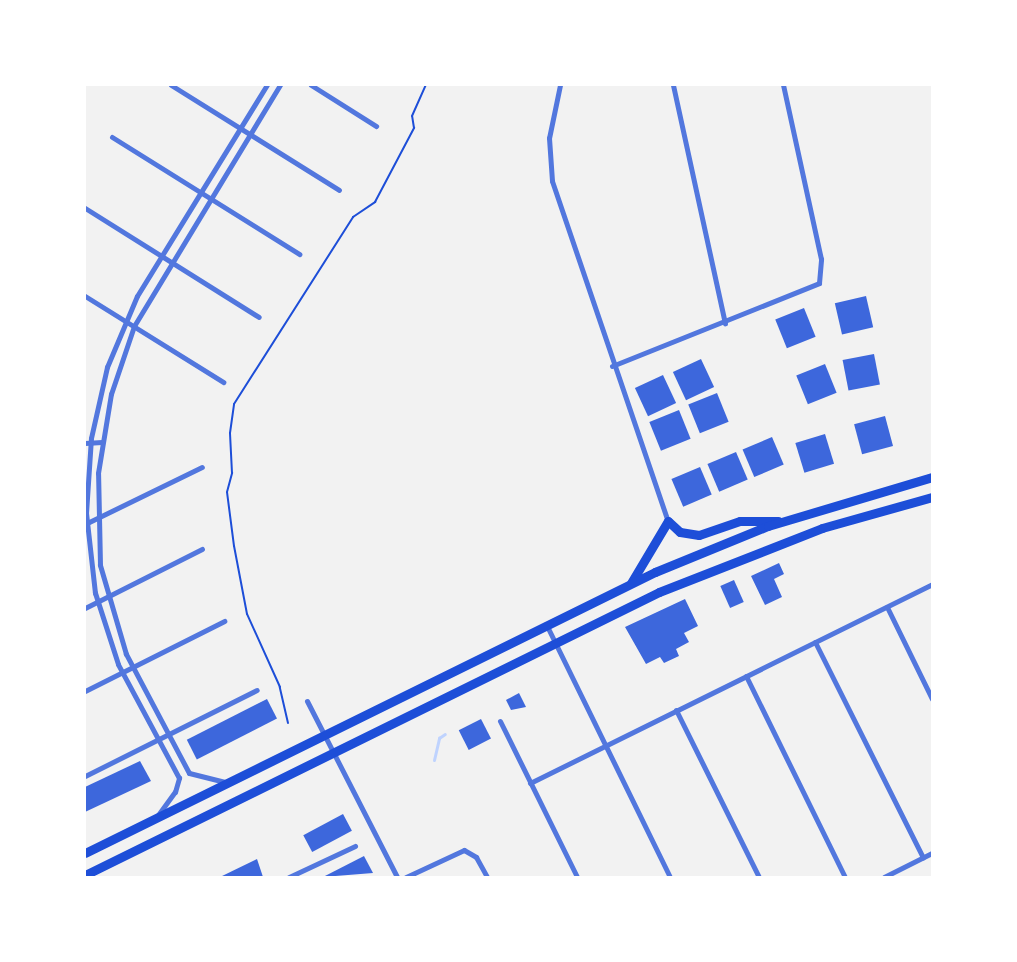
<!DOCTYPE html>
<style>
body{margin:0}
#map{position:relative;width:1017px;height:962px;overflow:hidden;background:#f2f2f2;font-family:Mulish,sans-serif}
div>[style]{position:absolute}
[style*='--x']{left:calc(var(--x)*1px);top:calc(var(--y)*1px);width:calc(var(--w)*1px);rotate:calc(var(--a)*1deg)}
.stream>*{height:3px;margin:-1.5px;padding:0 1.5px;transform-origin:1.5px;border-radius:1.5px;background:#bfd3fe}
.building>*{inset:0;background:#3d67dc;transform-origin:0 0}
.path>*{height:2px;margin:-1px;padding:0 1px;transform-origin:1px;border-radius:1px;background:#1d4ed8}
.minor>*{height:5px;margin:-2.5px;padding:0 2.5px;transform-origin:2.5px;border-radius:2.5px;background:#5277de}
.secondary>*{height:9px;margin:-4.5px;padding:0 4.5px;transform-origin:4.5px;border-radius:4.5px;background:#1d4ed8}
span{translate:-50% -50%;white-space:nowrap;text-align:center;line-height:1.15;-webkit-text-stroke:5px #fff;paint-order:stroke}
.frame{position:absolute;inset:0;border:86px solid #fff;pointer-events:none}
</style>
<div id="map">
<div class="stream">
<div style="--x:434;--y:760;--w:23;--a:-77"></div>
<div style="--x:439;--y:738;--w:7;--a:-34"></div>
</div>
<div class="building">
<div style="left:866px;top:296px;width:32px;height:32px;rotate:77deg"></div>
<div style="left:804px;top:308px;width:31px;height:31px;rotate:68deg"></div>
<div style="left:874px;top:354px;width:31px;height:32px;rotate:79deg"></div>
<div style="left:701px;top:359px;width:31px;height:31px;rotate:65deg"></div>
<div style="left:825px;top:364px;width:31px;height:31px;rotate:68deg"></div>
<div style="left:663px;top:375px;width:31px;height:31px;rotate:65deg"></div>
<div style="left:717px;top:393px;width:31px;height:31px;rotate:68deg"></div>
<div style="left:679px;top:410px;width:31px;height:32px;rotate:68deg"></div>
<div style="left:885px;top:416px;width:31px;height:32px;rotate:75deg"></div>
<div style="left:825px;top:434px;width:31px;height:31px;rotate:73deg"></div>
<div style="left:772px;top:437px;width:30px;height:32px;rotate:67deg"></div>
<div style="left:736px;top:452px;width:30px;height:31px;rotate:67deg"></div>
<div style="left:700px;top:467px;width:30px;height:31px;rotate:67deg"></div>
<div style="clip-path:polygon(779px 563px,784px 574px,774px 579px,782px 597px,765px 605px,751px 576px)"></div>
<div style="left:734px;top:580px;width:24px;height:15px;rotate:66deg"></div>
<div style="clip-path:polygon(685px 599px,698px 626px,684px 633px,689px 642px,676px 649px,679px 656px,664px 663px,660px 657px,646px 664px,625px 627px)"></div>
<div style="clip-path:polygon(519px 693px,526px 707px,511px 710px,506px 700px)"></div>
<div style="left:267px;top:699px;width:22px;height:90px;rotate:63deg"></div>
<div style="left:481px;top:719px;width:22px;height:25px;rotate:63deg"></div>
<div style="clip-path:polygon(140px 761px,151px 781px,85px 812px,85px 787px)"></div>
<div style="left:343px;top:814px;width:19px;height:45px;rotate:62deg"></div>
<div style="clip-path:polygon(364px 856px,373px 873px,323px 877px)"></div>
<div style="clip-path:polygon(257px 859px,263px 877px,220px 877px)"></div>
</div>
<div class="path">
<div style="--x:288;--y:723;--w:37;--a:-103"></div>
<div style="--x:280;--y:687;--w:80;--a:-114.3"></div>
<div style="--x:247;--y:614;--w:69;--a:-100.8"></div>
<div style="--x:234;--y:546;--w:54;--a:-97.4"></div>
<div style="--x:227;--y:492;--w:20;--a:-75"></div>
<div style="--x:232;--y:473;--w:40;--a:-92.9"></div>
<div style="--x:230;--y:433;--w:29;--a:-82"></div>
<div style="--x:234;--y:404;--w:222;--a:-57.5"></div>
<div style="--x:353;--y:217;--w:27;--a:-34"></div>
<div style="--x:375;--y:202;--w:84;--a:-62.2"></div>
<div style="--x:414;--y:128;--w:12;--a:-99"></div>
<div style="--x:412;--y:116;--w:34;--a:-66"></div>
</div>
<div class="minor">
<div style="--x:171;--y:85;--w:198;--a:32"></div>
<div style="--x:311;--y:85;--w:77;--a:32.2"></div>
<div style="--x:560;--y:85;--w:54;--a:101.7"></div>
<div style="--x:549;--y:138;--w:43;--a:86"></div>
<div style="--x:552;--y:181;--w:359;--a:71.2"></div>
<div style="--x:673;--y:85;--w:244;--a:77.7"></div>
<div style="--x:112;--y:137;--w:221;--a:32"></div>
<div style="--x:85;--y:208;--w:205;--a:32.1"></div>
<div style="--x:85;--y:296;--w:163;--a:31.9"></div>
<div style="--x:612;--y:366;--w:223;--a:-21.8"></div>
<div style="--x:819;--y:283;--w:24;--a:-85"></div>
<div style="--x:821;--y:259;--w:178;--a:-102.3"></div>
<div style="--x:85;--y:443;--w:17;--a:-3"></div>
<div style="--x:85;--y:524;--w:130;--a:-26"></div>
<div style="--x:887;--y:607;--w:102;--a:63.9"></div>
<div style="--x:85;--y:608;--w:131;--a:-26.8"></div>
<div style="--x:546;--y:624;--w:282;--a:63.9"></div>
<div style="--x:815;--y:642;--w:241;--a:63.4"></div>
<div style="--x:746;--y:676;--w:224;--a:63.8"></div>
<div style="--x:85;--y:691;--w:156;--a:-26.7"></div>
<div style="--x:307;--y:701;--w:198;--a:62.9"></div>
<div style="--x:676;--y:710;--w:186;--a:63.6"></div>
<div style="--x:500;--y:721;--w:174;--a:63.7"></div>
<div style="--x:85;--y:776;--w:192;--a:-26.6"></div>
<div style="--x:225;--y:782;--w:37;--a:-166"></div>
<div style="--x:189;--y:773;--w:135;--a:-117.9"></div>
<div style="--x:126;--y:654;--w:93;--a:-106.3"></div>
<div style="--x:100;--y:565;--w:92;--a:-91.2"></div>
<div style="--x:98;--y:473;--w:80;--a:-80.7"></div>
<div style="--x:111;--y:394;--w:72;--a:-71.3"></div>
<div style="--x:134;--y:326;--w:282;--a:-58.8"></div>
<div style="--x:530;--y:783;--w:449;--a:-26.3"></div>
<div style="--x:158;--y:815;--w:29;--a:-54"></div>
<div style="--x:175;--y:792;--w:15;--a:-74"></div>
<div style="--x:179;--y:778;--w:129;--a:-118.2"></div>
<div style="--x:118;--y:664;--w:75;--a:-107.9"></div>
<div style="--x:95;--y:593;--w:81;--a:-96.4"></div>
<div style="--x:86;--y:513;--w:75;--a:-86.2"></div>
<div style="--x:91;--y:438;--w:73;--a:-77.3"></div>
<div style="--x:107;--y:367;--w:77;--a:-67.1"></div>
<div style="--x:137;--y:296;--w:248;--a:-58.4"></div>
<div style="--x:289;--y:877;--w:73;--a:-25.2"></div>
<div style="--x:406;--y:877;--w:64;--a:-25"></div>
<div style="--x:464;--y:850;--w:14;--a:30"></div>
<div style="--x:476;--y:857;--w:23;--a:61"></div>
<div style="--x:884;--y:877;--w:54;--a:-26.6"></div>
</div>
<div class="secondary">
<div style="--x:668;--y:521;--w:16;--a:43"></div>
<div style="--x:680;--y:532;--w:19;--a:9"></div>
<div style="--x:699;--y:535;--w:43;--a:-18.9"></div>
<div style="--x:740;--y:521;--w:38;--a:0"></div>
<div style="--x:631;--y:583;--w:72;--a:-59.2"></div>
<div style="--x:85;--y:853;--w:636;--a:-26.24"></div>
<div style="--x:655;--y:572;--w:122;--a:-22.2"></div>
<div style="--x:768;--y:526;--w:171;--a:-16.6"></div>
<div style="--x:85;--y:875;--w:640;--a:-26.24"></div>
<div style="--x:659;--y:592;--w:175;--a:-21.4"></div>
<div style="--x:822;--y:528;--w:114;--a:-15.7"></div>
</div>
<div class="frame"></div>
</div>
